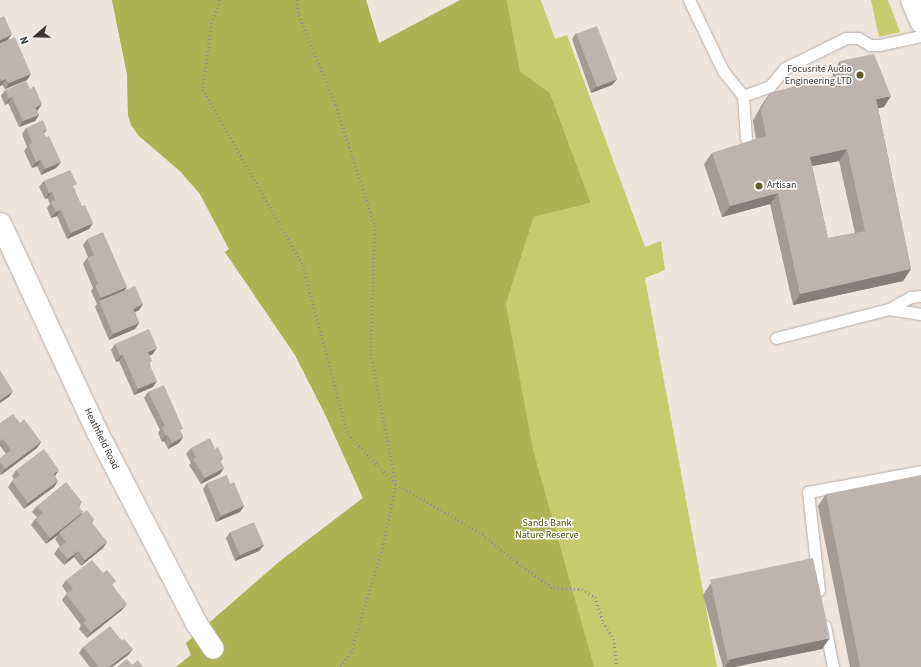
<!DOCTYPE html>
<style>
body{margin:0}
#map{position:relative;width:921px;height:667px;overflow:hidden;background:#f0e5dd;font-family:"Source Sans 3",sans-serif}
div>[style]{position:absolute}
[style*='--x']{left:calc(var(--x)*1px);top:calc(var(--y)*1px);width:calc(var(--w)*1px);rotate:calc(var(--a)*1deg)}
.green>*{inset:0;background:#c7cb6d}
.forest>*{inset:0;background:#afb253}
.path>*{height:2.5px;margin-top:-1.25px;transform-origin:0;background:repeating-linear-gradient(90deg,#97908a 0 1px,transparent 0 4px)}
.roads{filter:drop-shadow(0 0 1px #b8ada6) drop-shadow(0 0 1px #b8ada6)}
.service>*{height:11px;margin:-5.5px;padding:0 5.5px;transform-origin:5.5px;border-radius:5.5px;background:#fff}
.minor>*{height:21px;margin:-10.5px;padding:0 10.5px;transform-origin:10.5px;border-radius:10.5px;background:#fff}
.wall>*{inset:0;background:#a49b95}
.shaded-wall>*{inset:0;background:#867e79}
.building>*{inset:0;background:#bfb4ad;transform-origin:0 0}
.dots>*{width:11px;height:11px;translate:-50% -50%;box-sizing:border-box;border:2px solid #fff;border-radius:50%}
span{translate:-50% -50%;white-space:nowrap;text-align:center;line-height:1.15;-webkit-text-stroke:3px #fff;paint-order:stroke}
.poi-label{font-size:10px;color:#393532}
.right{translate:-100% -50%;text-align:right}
.left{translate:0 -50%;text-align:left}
.street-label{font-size:10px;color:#393532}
.park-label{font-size:10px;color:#4f5004}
.north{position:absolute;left:16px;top:16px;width:40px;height:40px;-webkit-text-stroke:3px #fff;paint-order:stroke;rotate:250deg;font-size:11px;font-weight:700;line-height:16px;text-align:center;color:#393532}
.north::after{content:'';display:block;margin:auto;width:14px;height:18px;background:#393532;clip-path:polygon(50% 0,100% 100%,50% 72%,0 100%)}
</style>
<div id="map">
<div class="green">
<div style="clip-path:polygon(112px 0,366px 0,379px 43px,522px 393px,506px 304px,534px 217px,591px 203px,550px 93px,520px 71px,507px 0,541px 0,555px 39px,567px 35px,645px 247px,661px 241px,665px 270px,645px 278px,717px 667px,176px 667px,191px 655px,186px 643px,279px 562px,363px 498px,324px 412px,295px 355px,225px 252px,229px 249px,200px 194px,180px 171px,139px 136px,131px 125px,128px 115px,127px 74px)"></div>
<div style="clip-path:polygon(871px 0,888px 0,900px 32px,879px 37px)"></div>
</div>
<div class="forest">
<div style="clip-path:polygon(112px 0,366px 0,379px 43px,460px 0,507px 0,520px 71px,550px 93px,591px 203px,534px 217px,506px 304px,533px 450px,594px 667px,176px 667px,191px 655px,186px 643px,279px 562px,363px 498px,324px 412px,295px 355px,225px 252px,229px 249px,200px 194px,180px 171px,139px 136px,131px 125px,128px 115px,127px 74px)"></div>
</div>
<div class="path">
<div style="--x:220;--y:0;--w:24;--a:109"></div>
<div style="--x:212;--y:23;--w:67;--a:97.8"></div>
<div style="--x:203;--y:89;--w:202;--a:60.4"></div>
<div style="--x:303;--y:265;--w:175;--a:75.1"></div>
<div style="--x:348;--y:434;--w:69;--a:46.2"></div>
<div style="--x:396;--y:484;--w:96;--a:30"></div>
<div style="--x:479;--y:532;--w:55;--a:38.3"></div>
<div style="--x:522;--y:566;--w:39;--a:35"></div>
<div style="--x:554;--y:588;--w:28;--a:2"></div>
<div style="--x:582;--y:589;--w:15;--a:32"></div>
<div style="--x:595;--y:597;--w:26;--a:72"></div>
<div style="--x:603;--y:622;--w:20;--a:57"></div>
<div style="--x:614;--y:639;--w:28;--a:84"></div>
<div style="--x:297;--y:0;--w:15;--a:82"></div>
<div style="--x:299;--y:15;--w:97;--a:67.7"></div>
<div style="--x:336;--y:105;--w:127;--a:72.1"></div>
<div style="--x:375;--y:226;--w:128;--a:91.8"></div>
<div style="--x:371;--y:354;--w:132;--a:79.1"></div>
<div style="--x:396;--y:484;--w:61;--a:101.3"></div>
<div style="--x:384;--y:544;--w:114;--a:106.8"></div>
<div style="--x:351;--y:653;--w:18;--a:128"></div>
</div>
<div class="roads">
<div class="service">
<div style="--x:689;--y:0;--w:79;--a:64.4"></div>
<div style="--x:723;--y:71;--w:32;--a:51"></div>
<div style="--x:746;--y:138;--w:42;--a:-94.1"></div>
<div style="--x:743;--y:96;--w:29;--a:-20"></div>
<div style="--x:770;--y:86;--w:23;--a:-50"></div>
<div style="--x:785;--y:68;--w:68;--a:-26.2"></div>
<div style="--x:846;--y:38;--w:12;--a:0"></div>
<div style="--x:858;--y:38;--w:14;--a:30"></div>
<div style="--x:870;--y:45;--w:10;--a:0"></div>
<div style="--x:880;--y:45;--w:42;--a:-12.4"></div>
<div style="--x:889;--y:309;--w:32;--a:9"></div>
<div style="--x:776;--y:338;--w:117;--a:-14.4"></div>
<div style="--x:889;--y:309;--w:25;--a:-29"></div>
<div style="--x:911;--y:297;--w:10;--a:-6"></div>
<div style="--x:819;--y:590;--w:99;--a:-96.4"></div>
<div style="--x:808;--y:492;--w:115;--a:-10.5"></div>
<div style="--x:825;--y:626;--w:42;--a:79"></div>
</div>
<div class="minor">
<div style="--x:911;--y:0;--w:24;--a:66"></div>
<div style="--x:0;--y:223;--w:230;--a:65.1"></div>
<div style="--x:97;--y:432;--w:215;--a:62.6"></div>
<div style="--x:196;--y:623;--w:30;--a:56"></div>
</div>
</div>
<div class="wall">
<div style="clip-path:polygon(576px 33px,617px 79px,612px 85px,591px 93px,572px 39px)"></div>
<div style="clip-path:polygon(0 44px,31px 74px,27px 80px,5px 89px,2px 85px,0 86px)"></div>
<div style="clip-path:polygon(evenodd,840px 61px,884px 107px,878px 108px,911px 269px,903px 281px,793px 305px,770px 204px,722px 217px,704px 164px,712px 153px,756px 139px,753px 121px,762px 104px,770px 93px,833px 77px,832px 72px,840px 61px,839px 161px,855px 233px,828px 238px,812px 166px,839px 161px)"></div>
<div style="clip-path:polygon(5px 90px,38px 110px,37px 111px,39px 115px,35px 121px,19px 127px,8px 103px,5px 105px,1px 96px)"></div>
<div style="clip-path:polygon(26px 128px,47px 130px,44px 134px,61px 162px,56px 168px,41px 175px,37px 166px,32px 168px,24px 151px,27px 147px,22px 134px)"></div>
<div style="clip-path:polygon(44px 181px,74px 188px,89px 229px,67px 239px,57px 216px,51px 218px,47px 208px,50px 204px,47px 198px,45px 199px,39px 187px)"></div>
<div style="clip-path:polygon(87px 239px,125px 290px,143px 304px,139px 310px,135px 312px,139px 323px,135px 329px,109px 340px,95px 307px,97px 304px,91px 291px,93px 288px,83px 264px,87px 258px,88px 257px,83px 245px)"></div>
<div style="clip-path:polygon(115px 344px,153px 354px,149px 356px,153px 387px,134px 395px,119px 361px,116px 362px,111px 350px)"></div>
<div style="clip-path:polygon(148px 392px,181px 432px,183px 437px,179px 443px,168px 449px,164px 441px,162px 442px,158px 433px,160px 430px,144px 398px)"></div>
<div style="clip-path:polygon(0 423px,20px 423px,41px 442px,37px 448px,1px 475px,0 474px,0 458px,6px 454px,0 446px)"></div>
<div style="clip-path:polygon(191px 448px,215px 449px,223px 458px,221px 461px,220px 474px,201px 484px,189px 465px,191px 463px,186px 454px)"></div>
<div style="clip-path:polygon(16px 470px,55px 476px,58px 481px,54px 487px,24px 509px,8px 487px,12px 481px,14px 479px,12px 476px)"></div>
<div style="clip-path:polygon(207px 483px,230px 484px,244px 506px,240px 512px,216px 522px,203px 489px)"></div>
<div style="clip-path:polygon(826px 494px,921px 667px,850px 667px,818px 506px)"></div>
<div style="clip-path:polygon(82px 502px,79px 507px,83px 512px,80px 516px,94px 519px,92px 523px,107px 542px,103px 548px,81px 566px,74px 557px,64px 565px,54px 554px,58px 548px,60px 546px,55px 539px,58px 535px,46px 544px,31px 525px,35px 519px,37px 517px,32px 512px,37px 506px)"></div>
<div style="clip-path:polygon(230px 532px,264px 545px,259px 551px,235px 561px,226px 538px)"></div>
<div style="clip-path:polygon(66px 580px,113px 586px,122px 610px,87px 638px,79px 629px,81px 625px,62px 600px,67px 593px,62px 586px)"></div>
<div style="clip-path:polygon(711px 583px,822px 649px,734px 667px,723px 667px,703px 595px)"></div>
<div style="clip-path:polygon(83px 647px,133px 649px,128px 655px,112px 667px,90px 667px,79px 653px)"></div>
</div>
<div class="shaded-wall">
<div style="clip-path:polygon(12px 34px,8px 40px,0 44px,0 40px)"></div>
<div style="clip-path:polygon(31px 74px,27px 80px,5px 89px,9px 83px)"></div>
<div style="clip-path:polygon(6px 79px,2px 85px,0 86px,0 83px,1px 81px)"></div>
<div style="clip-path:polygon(617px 79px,612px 85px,591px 93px,596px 87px)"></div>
<div style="clip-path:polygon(891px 96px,884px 107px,868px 111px,876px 99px)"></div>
<div style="clip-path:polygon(12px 97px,8px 103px,5px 105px,9px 99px)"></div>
<div style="clip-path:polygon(42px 104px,38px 110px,31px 113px,35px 107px)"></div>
<div style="clip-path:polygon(39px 115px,35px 121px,19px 127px,23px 121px)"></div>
<div style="clip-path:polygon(847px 149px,839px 161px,802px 168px,810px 157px)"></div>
<div style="clip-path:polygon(41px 160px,37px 166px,32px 168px,36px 162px)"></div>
<div style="clip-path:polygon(61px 162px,56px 168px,41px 175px,45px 169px)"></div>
<div style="clip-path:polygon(52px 192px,47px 198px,45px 199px,49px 193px)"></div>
<div style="clip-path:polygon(778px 193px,770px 204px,722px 217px,730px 206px)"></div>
<div style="clip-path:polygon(61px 210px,57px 216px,51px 218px,56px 212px)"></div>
<div style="clip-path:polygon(93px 223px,89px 229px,67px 239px,71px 233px)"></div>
<div style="clip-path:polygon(911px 269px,903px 281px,793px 305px,800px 294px)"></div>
<div style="clip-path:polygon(127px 287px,123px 293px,99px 301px,101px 298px)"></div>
<div style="clip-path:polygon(143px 304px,139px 310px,129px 315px,133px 309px)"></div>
<div style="clip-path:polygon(139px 323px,135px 329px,109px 340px,113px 334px)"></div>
<div style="clip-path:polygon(157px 348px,153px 354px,143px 358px,148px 352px)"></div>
<div style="clip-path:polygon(123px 355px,119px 361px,116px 362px,120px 356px)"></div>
<div style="clip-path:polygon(157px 381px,153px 387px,134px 395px,138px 389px)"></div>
<div style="clip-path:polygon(13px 391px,9px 397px,0 403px,0 400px)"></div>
<div style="clip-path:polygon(168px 435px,164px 441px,162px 442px,166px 436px)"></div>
<div style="clip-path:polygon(183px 437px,179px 443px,168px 449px,172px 443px)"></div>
<div style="clip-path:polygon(41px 442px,37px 448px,1px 475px,5px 469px)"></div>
<div style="clip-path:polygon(224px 468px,220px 474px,201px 484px,205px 478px)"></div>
<div style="clip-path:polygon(59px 470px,55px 476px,53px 474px)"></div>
<div style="clip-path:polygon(58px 481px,54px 487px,24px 509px,28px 503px)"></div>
<div style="clip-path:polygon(244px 506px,240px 512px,216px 522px,221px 516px)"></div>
<div style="clip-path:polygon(83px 512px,79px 518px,59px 533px,58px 535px,46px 544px,50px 538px)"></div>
<div style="clip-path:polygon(107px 542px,103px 548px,81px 566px,85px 560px)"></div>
<div style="clip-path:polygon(264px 545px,259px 551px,235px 561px,239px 555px)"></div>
<div style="clip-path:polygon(78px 551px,74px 557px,64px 565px,68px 559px)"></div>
<div style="clip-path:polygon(127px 604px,122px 610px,87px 638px,91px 632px)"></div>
<div style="clip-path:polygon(830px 638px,822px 649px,734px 667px,725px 667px,732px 658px)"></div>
<div style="clip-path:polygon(133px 649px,128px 655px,112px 667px,109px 667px)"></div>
</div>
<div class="building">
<div style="clip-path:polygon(4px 16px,12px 34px,0 40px,0 18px)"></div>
<div style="left:597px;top:26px;width:57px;height:22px;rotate:69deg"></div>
<div style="clip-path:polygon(15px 37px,31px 74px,9px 83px,6px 79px,1px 81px,0 78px,0 44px)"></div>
<div style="clip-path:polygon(evenodd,874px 54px,891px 96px,876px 99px,911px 269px,800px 294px,778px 193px,730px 206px,712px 153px,766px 136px,761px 110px,770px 93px,842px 74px,840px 61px,874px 54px,847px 149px,865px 231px,828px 238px,810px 157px,847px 149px)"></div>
<div style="clip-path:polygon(26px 81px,30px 89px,34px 86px,42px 104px,35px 107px,39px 115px,23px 121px,12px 97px,9px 99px,5px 90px)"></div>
<div style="clip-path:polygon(43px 120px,47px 130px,43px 131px,46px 137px,49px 136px,61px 162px,45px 169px,41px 160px,36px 162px,29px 145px,32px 143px,26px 128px)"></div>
<div style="clip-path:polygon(70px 170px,77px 184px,73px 186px,82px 206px,85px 205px,93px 223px,71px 233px,61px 210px,56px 212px,51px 202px,55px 200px,52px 192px,49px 193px,44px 181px)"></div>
<div style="clip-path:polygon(103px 232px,127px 287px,101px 298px,95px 285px,98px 284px,87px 258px,94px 255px,87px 239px)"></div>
<div style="clip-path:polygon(135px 286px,143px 304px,133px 309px,139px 323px,113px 334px,99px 301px)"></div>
<div style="clip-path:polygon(149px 329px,157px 348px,148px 352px,152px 361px,149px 363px,157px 381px,138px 389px,123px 355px,120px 356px,115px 344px)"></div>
<div style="clip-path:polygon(0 370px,13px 391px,0 400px)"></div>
<div style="clip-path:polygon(164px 385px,183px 429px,180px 430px,183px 437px,172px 443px,168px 435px,166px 436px,162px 427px,165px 426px,148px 392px)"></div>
<div style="clip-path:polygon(13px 414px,20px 423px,24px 419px,41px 442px,5px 469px,0 462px,0 458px,11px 450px,3px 439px,0 441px,0 423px)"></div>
<div style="clip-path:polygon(210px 438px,215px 449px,218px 447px,223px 458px,220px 459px,224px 468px,205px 478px,193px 459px,196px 458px,191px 448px)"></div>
<div style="clip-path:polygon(44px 449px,59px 470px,53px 474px,58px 481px,28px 503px,12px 481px,20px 475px,16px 470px)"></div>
<div style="clip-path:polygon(227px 475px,230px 484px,234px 482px,244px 506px,221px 516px,207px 483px)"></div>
<div style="clip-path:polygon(921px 475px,921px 667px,860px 667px,826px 494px)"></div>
<div style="clip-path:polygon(66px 482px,82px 502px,78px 506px,83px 512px,50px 538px,35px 519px,43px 513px,37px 506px)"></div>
<div style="clip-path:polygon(87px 510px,94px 519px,91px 522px,107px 542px,85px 560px,78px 551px,68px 559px,58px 548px,66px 542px,59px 533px)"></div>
<div style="left:254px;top:522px;width:25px;height:26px;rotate:67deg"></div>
<div style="left:813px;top:558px;width:82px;height:105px;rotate:78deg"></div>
<div style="clip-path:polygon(92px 560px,103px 573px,107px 570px,116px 581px,112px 585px,127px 604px,91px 632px,83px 623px,86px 620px,66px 594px,73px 589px,66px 580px)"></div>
<div style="clip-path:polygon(110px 626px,122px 641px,124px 639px,133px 649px,109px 667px,99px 667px,83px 647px)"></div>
<div style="clip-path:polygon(127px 659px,132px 665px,138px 660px,143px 667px,117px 667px)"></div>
</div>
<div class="dots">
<div style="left:860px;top:75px;background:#635c29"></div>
<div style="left:759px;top:186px;background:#635c29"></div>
</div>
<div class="poi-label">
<span class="right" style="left:852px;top:75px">Focusrite Audio<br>Engineering LTD</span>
<span class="left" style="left:767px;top:186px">Artisan</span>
</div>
<div class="street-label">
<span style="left:101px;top:439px;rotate:64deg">Heathfield Road</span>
</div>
<div class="park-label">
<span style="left:547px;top:529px">Sands Bank<br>Nature Reserve</span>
</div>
<div class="north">N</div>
</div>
